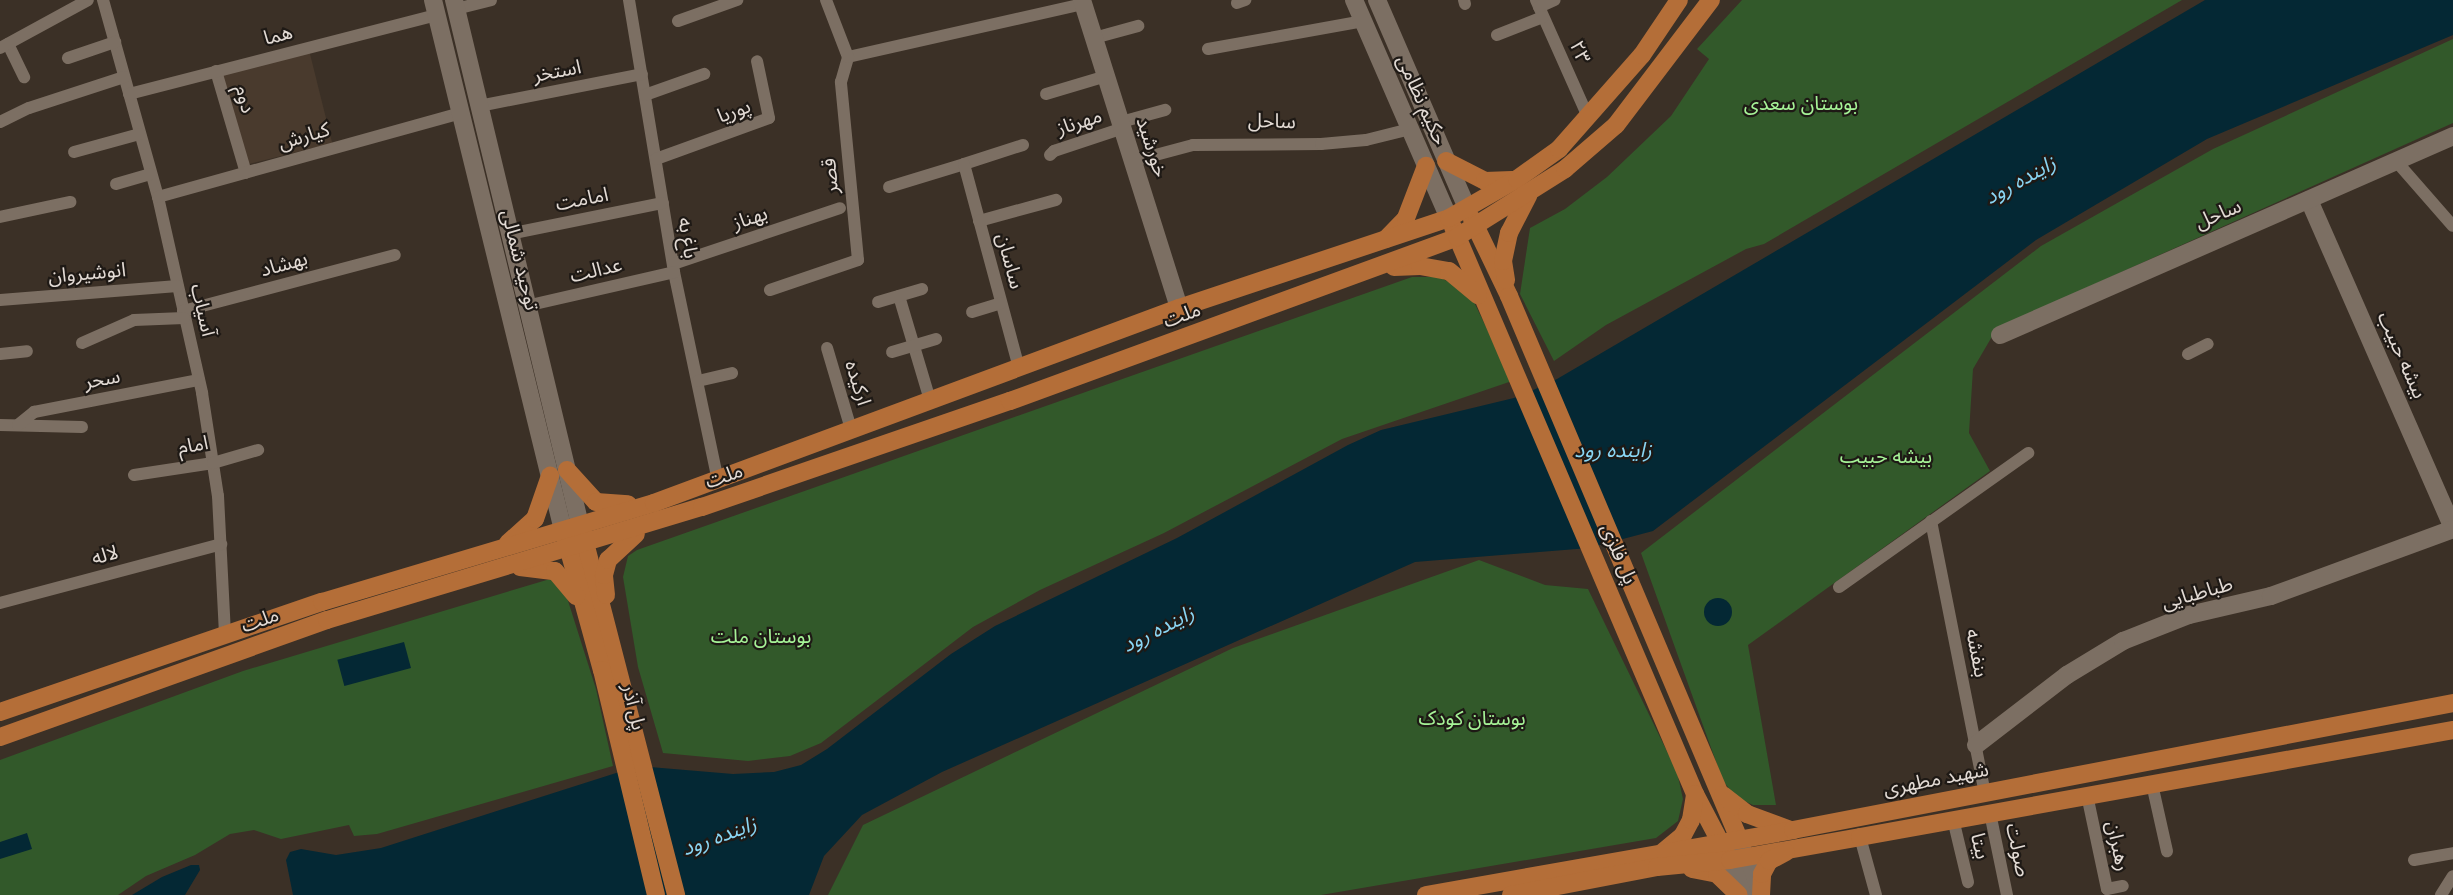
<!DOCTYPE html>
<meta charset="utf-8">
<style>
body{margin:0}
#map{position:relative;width:2453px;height:895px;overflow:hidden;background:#3b3026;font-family:"Public Sans","Noto Sans Arabic",sans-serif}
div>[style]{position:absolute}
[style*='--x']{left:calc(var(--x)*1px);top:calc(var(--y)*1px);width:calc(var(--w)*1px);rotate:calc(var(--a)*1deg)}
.education>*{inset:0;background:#493a2d;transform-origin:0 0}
.green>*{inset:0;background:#32592a}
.water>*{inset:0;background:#042834;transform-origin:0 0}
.round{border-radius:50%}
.street>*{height:12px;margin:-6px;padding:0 6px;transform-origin:6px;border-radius:6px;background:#7c6f63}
.secondary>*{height:18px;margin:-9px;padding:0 9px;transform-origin:9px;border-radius:9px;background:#7c6f63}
.primary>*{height:18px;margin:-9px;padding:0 9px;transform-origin:9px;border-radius:9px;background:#b46e38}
span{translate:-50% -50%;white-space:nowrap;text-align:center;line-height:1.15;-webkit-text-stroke:4.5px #1e1915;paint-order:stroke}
.street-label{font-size:20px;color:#e3dbd5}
.park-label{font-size:20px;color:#a6f397}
.water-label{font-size:21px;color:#8ad6f4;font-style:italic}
</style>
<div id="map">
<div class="education">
<div style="left:309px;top:50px;width:96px;height:93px;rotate:76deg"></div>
</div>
<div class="green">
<div style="clip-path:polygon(1742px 0,2182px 0,1764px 244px,1746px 249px,1606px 325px,1554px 361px,1520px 294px,1530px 228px,1565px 209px,1607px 177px,1671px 116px,1709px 59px,1697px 49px)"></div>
<div style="clip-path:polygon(2453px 39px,2453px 123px,1997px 328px,1973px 369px,1969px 433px,1990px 471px,1748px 645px,1776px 805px,1753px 805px,1736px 797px,1723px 781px,1641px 553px,2041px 246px,2213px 149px)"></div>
<div style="clip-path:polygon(1412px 277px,1439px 277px,1461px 288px,1474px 302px,1512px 381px,1342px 439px,1164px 533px,1040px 590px,973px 627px,821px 743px,790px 756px,748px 761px,663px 753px,638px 667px,623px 577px,628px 556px,637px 550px)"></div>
<div style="clip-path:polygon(1479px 560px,1545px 585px,1588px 589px,1677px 772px,1683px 799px,1678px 821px,1656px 838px,1321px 895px,828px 895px,863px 825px,1233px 648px)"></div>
<div style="clip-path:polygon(550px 579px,563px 585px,596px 689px,613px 766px,377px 834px,354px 836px,349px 825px,281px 839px,254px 830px,230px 834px,195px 855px,146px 876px,118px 895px,0 895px,0 760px,243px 671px)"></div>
</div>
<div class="water">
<div style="clip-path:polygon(2205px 0,2453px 0,2453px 35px,2207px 139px,2036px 240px,1653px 531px,1589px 548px,1415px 562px,942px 772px,862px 815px,824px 856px,809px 895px,293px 895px,286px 860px,290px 852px,301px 849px,336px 855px,381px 848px,638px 766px,733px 774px,774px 772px,801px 765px,827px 749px,951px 654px,995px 626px,1177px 538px,1348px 445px,1381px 430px,1518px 397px,1557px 379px)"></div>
<div class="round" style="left:1704px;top:598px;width:28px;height:28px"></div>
<div style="left:404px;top:642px;width:27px;height:69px;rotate:75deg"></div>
<div style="clip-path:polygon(27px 833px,32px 849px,0 859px,0 842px)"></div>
<div style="clip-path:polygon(191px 865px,199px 865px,200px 870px,185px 895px,132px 895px,162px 877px)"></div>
</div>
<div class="street">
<div style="--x:103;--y:0;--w:205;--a:74.4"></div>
<div style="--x:158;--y:197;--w:201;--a:77.3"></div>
<div style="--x:202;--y:393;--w:104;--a:81.2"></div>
<div style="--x:218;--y:496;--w:140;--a:87.1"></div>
<div style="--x:629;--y:0;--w:276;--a:80.6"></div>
<div style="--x:674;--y:272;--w:214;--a:78.1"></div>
<div style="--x:1464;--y:0;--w:4;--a:76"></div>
<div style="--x:1536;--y:0;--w:130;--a:66"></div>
<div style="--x:1237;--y:3;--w:9;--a:-21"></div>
<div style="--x:1539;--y:7;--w:17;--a:-24"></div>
<div style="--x:456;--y:9;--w:36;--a:-14"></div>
<div style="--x:678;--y:21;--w:63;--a:-19.6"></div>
<div style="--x:1497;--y:35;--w:49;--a:-21.4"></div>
<div style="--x:1094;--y:38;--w:46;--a:-15.3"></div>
<div style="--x:8;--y:44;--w:37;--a:64"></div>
<div style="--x:0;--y:48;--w:100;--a:-28.6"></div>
<div style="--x:1208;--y:49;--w:158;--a:-10.2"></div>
<div style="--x:848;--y:57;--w:241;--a:-12.7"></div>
<div style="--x:68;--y:58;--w:50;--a:-18.8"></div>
<div style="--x:216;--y:71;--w:106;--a:73.6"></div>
<div style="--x:129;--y:94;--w:317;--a:-14.4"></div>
<div style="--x:1046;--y:94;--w:63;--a:-16.7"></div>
<div style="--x:645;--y:95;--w:63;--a:-19.6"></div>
<div style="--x:479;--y:106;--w:166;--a:-11.1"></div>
<div style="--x:0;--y:122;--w:32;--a:-26"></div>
<div style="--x:29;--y:108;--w:100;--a:-18.1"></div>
<div style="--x:1121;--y:122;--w:46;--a:-15.3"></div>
<div style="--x:74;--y:152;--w:68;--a:-15.3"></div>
<div style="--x:1050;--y:155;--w:6;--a:-45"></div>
<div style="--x:1054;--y:151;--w:73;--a:-18.4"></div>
<div style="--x:656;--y:159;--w:120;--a:-19.9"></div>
<div style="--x:769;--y:118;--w:58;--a:-101.9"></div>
<div style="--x:1133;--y:161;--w:62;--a:-14.9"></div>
<div style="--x:1193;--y:145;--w:128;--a:-0.4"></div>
<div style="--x:1321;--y:144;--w:45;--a:-5.1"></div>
<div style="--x:1366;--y:140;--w:45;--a:-14"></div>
<div style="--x:2396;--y:161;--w:86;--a:48.8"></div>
<div style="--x:964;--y:164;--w:62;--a:-17.9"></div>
<div style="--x:116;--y:184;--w:36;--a:-16"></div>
<div style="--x:889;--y:187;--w:78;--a:-17"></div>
<div style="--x:964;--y:164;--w:211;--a:74.9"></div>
<div style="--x:158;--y:197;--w:313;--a:-15.5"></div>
<div style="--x:0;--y:217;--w:72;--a:-12.1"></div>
<div style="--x:979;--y:221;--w:80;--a:-15.3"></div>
<div style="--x:509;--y:234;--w:157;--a:-11.4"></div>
<div style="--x:673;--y:264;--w:176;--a:-18.5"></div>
<div style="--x:770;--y:290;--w:93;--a:-18.8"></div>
<div style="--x:858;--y:260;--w:179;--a:-95.5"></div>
<div style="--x:841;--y:82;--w:26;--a:-74"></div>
<div style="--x:848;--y:57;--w:61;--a:-111.1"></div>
<div style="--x:899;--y:296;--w:109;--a:73.4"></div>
<div style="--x:0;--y:300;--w:178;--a:-4.5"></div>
<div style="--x:878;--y:302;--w:46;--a:-16.5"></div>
<div style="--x:526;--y:306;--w:152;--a:-12.9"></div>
<div style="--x:183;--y:311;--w:219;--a:-14.8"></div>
<div style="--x:972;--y:312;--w:30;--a:-17"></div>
<div style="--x:82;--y:343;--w:57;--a:-23.9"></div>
<div style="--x:134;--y:320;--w:50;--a:-2.3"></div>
<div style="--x:827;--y:348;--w:84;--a:73.5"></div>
<div style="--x:892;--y:352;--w:46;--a:-16.5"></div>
<div style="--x:0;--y:354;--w:27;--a:-6"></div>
<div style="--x:2188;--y:354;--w:22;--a:-27"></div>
<div style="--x:698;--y:381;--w:35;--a:-13"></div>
<div style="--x:0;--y:425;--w:82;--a:1.4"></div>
<div style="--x:18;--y:425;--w:21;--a:-39"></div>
<div style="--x:34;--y:412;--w:168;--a:-11"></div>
<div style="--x:134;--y:475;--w:80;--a:-8.6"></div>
<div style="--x:213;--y:463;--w:47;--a:-16.1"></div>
<div style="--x:1931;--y:521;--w:277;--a:78.8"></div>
<div style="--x:1839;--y:587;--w:232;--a:-35.3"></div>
<div style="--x:0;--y:603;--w:229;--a:-14.9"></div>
<div style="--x:2152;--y:784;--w:69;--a:77.4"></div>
<div style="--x:2087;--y:795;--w:96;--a:78"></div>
<div style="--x:2107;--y:889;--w:16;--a:-11"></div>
<div style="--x:1990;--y:813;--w:84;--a:78.3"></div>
<div style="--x:1953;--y:819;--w:65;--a:76.6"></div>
<div style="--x:1860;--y:837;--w:60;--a:74.6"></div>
<div style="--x:2414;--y:860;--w:40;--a:-10"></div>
<div style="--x:2441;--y:895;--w:22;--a:-58"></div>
</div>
<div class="secondary">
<div style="--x:433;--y:0;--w:546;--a:76.22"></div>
<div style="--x:454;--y:0;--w:540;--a:76.5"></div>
<div style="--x:1082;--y:0;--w:323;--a:72.5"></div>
<div style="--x:1354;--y:0;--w:238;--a:66.5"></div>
<div style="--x:1377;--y:0;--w:229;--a:66.6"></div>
<div style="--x:2309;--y:200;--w:358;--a:66.3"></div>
<div style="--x:2000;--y:335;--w:495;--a:-23.7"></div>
<div style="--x:1976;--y:745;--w:115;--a:-37.6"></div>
<div style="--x:2067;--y:675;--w:66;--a:-31.3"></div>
<div style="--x:2123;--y:641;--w:71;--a:-21.5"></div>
<div style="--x:2189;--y:615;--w:84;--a:-13"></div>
<div style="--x:2271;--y:596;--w:194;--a:-20.2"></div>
<div style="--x:1740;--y:843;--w:55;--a:69.9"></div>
<div style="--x:1730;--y:860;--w:37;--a:70"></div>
</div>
<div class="primary">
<div style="--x:1446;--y:161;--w:44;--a:27.1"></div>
<div style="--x:1485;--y:181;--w:27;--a:-2"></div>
<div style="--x:1472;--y:219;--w:85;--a:64.3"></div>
<div style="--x:1509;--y:296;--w:590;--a:67.04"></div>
<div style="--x:1453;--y:227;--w:616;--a:66.89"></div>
<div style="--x:1695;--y:794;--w:67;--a:62.3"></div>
<div style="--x:1386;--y:239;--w:29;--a:-46"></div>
<div style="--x:1406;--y:218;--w:56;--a:-69"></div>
<div style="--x:1394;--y:267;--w:26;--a:-2"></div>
<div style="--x:1420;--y:266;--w:29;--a:10"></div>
<div style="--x:1449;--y:271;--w:38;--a:40"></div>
<div style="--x:1506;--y:280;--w:19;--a:-99"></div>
<div style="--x:1503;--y:261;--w:29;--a:-78"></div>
<div style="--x:1509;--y:233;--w:42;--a:-62.8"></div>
<div style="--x:567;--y:470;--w:43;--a:47.8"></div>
<div style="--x:596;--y:502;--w:32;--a:4"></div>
<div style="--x:582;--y:531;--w:376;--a:75.5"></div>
<div style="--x:565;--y:536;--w:139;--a:74.6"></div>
<div style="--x:602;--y:670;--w:231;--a:76.5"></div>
<div style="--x:508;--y:543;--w:36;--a:-42"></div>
<div style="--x:535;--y:519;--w:46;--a:-70.8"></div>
<div style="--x:520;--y:567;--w:35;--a:7"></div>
<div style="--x:555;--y:571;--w:33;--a:50"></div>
<div style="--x:606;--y:595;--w:20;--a:-96"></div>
<div style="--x:604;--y:575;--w:16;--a:-75"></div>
<div style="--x:608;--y:560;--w:38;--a:-43"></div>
<div style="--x:0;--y:712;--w:340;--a:-18.9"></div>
<div style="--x:322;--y:602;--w:346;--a:-16.6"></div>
<div style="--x:654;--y:503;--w:560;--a:-20.38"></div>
<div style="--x:1179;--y:308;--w:285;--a:-18.4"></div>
<div style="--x:1449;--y:218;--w:78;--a:-29.8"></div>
<div style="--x:1517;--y:179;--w:52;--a:-35.5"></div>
<div style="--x:1559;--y:149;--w:125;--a:-48.6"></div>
<div style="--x:1642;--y:55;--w:66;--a:-56.1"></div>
<div style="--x:0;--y:737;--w:347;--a:-19.7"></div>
<div style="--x:327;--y:620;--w:392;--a:-16.8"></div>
<div style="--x:702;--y:507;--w:326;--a:-19"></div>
<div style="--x:1010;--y:401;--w:476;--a:-20.1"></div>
<div style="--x:1457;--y:237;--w:128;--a:-32.2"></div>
<div style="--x:1565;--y:169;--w:67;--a:-40.8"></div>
<div style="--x:1616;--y:125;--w:157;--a:-52.8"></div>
<div style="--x:1723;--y:795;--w:31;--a:38"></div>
<div style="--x:1747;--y:814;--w:44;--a:20.1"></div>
<div style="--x:1663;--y:852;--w:26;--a:-40"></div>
<div style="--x:1683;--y:835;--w:17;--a:-62"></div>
<div style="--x:1691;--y:820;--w:26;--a:-81"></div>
<div style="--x:1692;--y:869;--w:25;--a:11"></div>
<div style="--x:1717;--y:874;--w:30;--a:44"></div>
<div style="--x:1426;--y:895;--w:373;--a:-10"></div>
<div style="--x:1793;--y:830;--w:672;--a:-10.89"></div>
<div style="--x:1511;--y:895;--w:149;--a:-10.9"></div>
<div style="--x:1657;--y:867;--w:73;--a:-5.5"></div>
<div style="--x:1730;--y:860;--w:132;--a:-10"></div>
<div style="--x:1860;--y:837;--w:603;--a:-10.23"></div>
<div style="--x:1761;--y:895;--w:21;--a:-87"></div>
<div style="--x:1762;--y:874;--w:15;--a:-62"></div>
<div style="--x:1769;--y:861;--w:19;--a:-28"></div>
</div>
<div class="street-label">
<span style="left:278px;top:35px;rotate:-14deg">هما</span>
<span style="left:1580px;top:52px;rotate:66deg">۲۳</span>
<span style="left:557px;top:71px;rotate:-11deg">استخر</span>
<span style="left:245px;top:99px;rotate:74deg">دوم</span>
<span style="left:1422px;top:100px;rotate:66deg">حکیم نظامی</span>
<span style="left:734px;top:111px;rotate:-20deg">پوریا</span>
<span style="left:1272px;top:121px;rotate:2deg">ساحل</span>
<span style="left:1079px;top:122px;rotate:-18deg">مهرناز</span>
<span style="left:304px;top:136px;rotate:-16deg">کیارش</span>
<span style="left:1152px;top:147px;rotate:72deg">خورشید</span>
<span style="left:830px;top:176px;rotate:-95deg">قصر</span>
<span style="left:582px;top:199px;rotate:-11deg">امامت</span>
<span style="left:2218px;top:214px;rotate:-23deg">ساحل</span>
<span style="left:750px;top:218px;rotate:-18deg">بهناز</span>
<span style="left:688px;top:238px;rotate:81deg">باغ به</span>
<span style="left:520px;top:260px;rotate:76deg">توحید شمالی</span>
<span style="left:1010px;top:261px;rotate:75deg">ساسان</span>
<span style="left:284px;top:264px;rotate:-15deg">بهشاد</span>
<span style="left:596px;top:270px;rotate:-13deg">عدالت</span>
<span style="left:87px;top:273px;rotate:-5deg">انوشیروان</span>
<span style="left:203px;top:310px;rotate:77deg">آسیاب</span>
<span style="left:1182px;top:315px;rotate:-20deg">ملت</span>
<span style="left:2402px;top:355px;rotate:66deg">بیشه حبیب</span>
<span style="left:102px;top:379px;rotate:-11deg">سحر</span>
<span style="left:858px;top:383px;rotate:73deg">ارکیده</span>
<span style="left:193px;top:445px;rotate:-10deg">امام</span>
<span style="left:724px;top:476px;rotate:-19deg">ملت</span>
<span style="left:1619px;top:554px;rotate:67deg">پل فلزی</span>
<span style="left:105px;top:555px;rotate:-15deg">لاله</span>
<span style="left:2197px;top:593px;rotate:-16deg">طباطبایی</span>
<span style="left:260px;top:620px;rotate:-19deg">ملت</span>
<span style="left:1977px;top:653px;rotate:79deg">بنفشه</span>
<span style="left:634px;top:707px;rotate:77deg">پل آذر</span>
<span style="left:1936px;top:779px;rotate:-11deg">شهید مطهری</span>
<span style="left:1980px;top:846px;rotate:77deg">بیتا</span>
<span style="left:2118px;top:846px;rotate:78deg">رهبران</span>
<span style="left:2018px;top:850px;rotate:78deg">صولت</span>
</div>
<div class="park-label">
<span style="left:1801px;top:103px">بوستان سعدی</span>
<span style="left:1886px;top:456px">بیشه حبیب</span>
<span style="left:761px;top:636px">بوستان ملت</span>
<span style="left:1472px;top:718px">بوستان کودک</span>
</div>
<div class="water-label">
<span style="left:2020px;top:180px;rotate:-29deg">زاینده رود</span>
<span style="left:1613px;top:450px">زاینده رود</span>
<span style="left:1158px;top:629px;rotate:-27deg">زاینده رود</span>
<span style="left:719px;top:836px;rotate:-20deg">زاینده رود</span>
</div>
</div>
